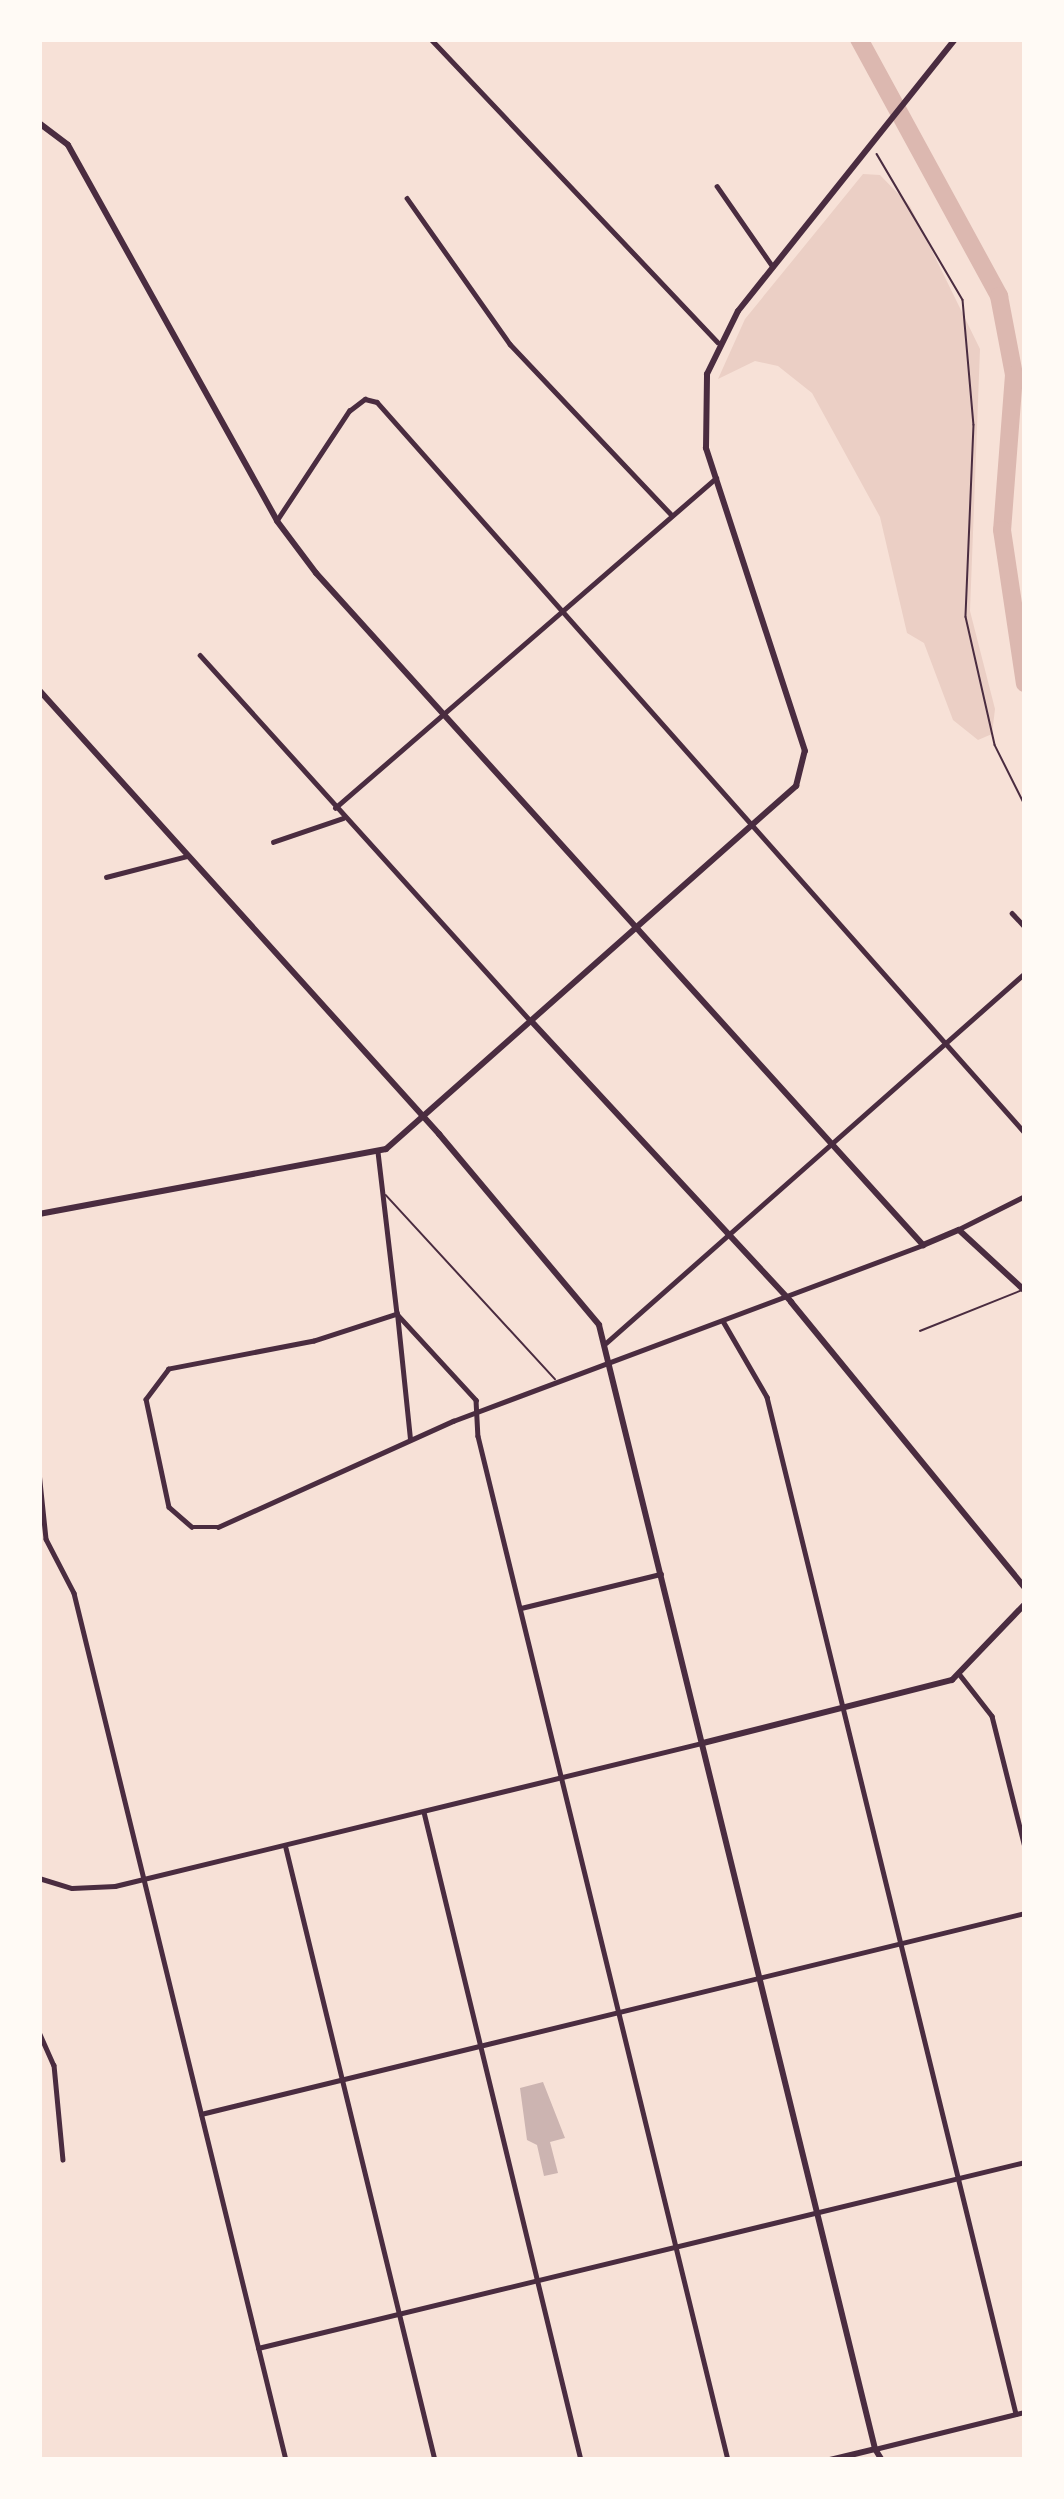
<!DOCTYPE html>
<style>
body{margin:0}
#map{position:relative;width:1064px;height:2499px;overflow:hidden;background:#f7e1d7;font-family:Figtree,sans-serif}
div>[style]{position:absolute}
[style*='--x']{left:calc(var(--x)*1px);top:calc(var(--y)*1px);width:calc(var(--w)*1px);rotate:calc(var(--a)*1deg)}
.green>*{inset:0;background:#ebcfc5}
.river>*{height:18px;margin:-9px;padding:0 9px;transform-origin:9px;border-radius:9px;background:#dcb8b0}
.building>*{inset:0;background:#ccb4b1}
.path>*{height:1.5px;margin:-0.75px;padding:0 0.75px;transform-origin:0.75px;border-radius:0.75px;background:#4a2c40}
.service>*{height:1.5px;margin:-0.75px;padding:0 0.75px;transform-origin:0.75px;border-radius:0.75px;background:#4a2c40}
.minor>*{height:4.5px;margin:-2.25px;padding:0 2.25px;transform-origin:2.25px;border-radius:2.25px;background:#4a2c40}
.tertiary>*{height:6px;margin:-3px;padding:0 3px;transform-origin:3px;border-radius:3px;background:#4a2c40}
.secondary>*{height:6px;margin:-3px;padding:0 3px;transform-origin:3px;border-radius:3px;background:#4a2c40}
span{translate:-50% -50%;white-space:nowrap;text-align:center;line-height:1.15;-webkit-text-stroke:12px #fffaf5;paint-order:stroke}
.frame{position:absolute;inset:0;border:42px solid #fffaf5;pointer-events:none}
</style>
<div id="map">
<div class="green">
<div style="clip-path:polygon(863px 174px,880px 175px,910px 206px,980px 349px,970px 611px,995px 709px,992px 734px,978px 740px,953px 720px,924px 643px,907px 633px,880px 517px,812px 393px,778px 366px,755px 361px,718px 379px,745px 319px)"></div>
</div>
<div class="river">
<div style="--x:859;--y:39;--w:293;--a:61.4"></div>
<div style="--x:999;--y:296;--w:80;--a:79.2"></div>
<div style="--x:1014;--y:375;--w:155;--a:94.4"></div>
<div style="--x:1002;--y:530;--w:155;--a:81.5"></div>
</div>
<div class="building">
<div style="clip-path:polygon(543px 2082px,565px 2138px,550px 2142px,558px 2173px,544px 2176px,537px 2145px,527px 2140px,520px 2088px)"></div>
</div>
<div class="path">
<div style="--x:877;--y:154;--w:169;--a:59.5"></div>
<div style="--x:963;--y:300;--w:125;--a:85"></div>
<div style="--x:974;--y:425;--w:192;--a:92.4"></div>
<div style="--x:966;--y:617;--w:131;--a:77.2"></div>
<div style="--x:995;--y:745;--w:67;--a:63.4"></div>
</div>
<div class="service">
<div style="--x:386;--y:1195;--w:250;--a:47.4"></div>
<div style="--x:920;--y:1331;--w:108;--a:-21.8"></div>
</div>
<div class="minor">
<div style="--x:431;--y:39;--w:417;--a:46.6"></div>
<div style="--x:717;--y:186;--w:98;--a:55.3"></div>
<div style="--x:407;--y:198;--w:179;--a:54.8"></div>
<div style="--x:510;--y:344;--w:233;--a:46.6"></div>
<div style="--x:277;--y:520;--w:131;--a:-56.6"></div>
<div style="--x:349;--y:411;--w:20;--a:-37"></div>
<div style="--x:365;--y:399;--w:12;--a:14"></div>
<div style="--x:377;--y:402;--w:977;--a:48.44"></div>
<div style="--x:200;--y:655;--w:491;--a:47.9"></div>
<div style="--x:335;--y:808;--w:504;--a:-40.9"></div>
<div style="--x:273;--y:842;--w:74;--a:-18.9"></div>
<div style="--x:106;--y:877;--w:84;--a:-14.5"></div>
<div style="--x:1012;--y:913;--w:19;--a:47"></div>
<div style="--x:378;--y:1152;--w:163;--a:83.3"></div>
<div style="--x:397;--y:1314;--w:117;--a:47.4"></div>
<div style="--x:476;--y:1400;--w:36;--a:87"></div>
<div style="--x:478;--y:1436;--w:1054;--a:76.28"></div>
<div style="--x:961;--y:1228;--w:72;--a:-26.6"></div>
<div style="--x:723;--y:1321;--w:88;--a:59.9"></div>
<div style="--x:767;--y:1397;--w:1047;--a:76.24"></div>
<div style="--x:606;--y:1343;--w:559;--a:-41.45"></div>
<div style="--x:410;--y:1439;--w:126;--a:-95.9"></div>
<div style="--x:397;--y:1314;--w:87;--a:162"></div>
<div style="--x:314;--y:1341;--w:148;--a:169.1"></div>
<div style="--x:169;--y:1369;--w:38;--a:127"></div>
<div style="--x:146;--y:1399;--w:110;--a:78"></div>
<div style="--x:169;--y:1507;--w:30;--a:41"></div>
<div style="--x:192;--y:1527;--w:26;--a:0"></div>
<div style="--x:218;--y:1527;--w:258;--a:-24.3"></div>
<div style="--x:453;--y:1421;--w:502;--a:-20.53"></div>
<div style="--x:39;--y:1472;--w:67;--a:84"></div>
<div style="--x:46;--y:1539;--w:61;--a:62.6"></div>
<div style="--x:74;--y:1593;--w:893;--a:76.26"></div>
<div style="--x:521;--y:1608;--w:144;--a:-13.7"></div>
<div style="--x:960;--y:1675;--w:52;--a:52"></div>
<div style="--x:992;--y:1716;--w:135;--a:75.9"></div>
<div style="--x:424;--y:1812;--w:667;--a:76.38"></div>
<div style="--x:286;--y:1848;--w:630;--a:76.32"></div>
<div style="--x:39;--y:1878;--w:34;--a:17"></div>
<div style="--x:72;--y:1888;--w:43;--a:-2.7"></div>
<div style="--x:115;--y:1886;--w:604;--a:-13.69"></div>
<div style="--x:39;--y:2032;--w:36;--a:66"></div>
<div style="--x:54;--y:2065;--w:95;--a:84.6"></div>
<div style="--x:201;--y:2114;--w:848;--a:-13.71"></div>
<div style="--x:258;--y:2348;--w:789;--a:-13.63"></div>
<div style="--x:875;--y:2449;--w:154;--a:-13.9"></div>
</div>
<div class="tertiary">
<div style="--x:39;--y:123;--w:36;--a:37"></div>
<div style="--x:68;--y:145;--w:430;--a:60.9"></div>
<div style="--x:277;--y:521;--w:65;--a:53.1"></div>
<div style="--x:316;--y:573;--w:906;--a:47.91"></div>
<div style="--x:923;--y:1245;--w:39;--a:-23"></div>
<div style="--x:959;--y:1230;--w:90;--a:42.7"></div>
<div style="--x:39;--y:690;--w:598;--a:47.98"></div>
<div style="--x:439;--y:1134;--w:249;--a:50"></div>
<div style="--x:599;--y:1325;--w:1157;--a:76.2"></div>
<div style="--x:533;--y:1023;--w:380;--a:47.2"></div>
<div style="--x:791;--y:1302;--w:370;--a:50.7"></div>
<div style="--x:39;--y:1214;--w:353;--a:-10.6"></div>
<div style="--x:386;--y:1149;--w:548;--a:-41.52"></div>
<div style="--x:796;--y:786;--w:36;--a:-76"></div>
<div style="--x:805;--y:751;--w:319;--a:-108.1"></div>
<div style="--x:706;--y:448;--w:74;--a:-89.2"></div>
<div style="--x:707;--y:374;--w:70;--a:-63.8"></div>
<div style="--x:738;--y:311;--w:348;--a:-51.4"></div>
<div style="--x:703;--y:1743;--w:257;--a:-14.2"></div>
<div style="--x:952;--y:1680;--w:105;--a:-46.2"></div>
</div>
<div class="secondary">
<div style="--x:830;--y:2460;--w:46;--a:-13.7"></div>
<div style="--x:875;--y:2449;--w:13;--a:58"></div>
</div>
<div class="frame"></div>
</div>
